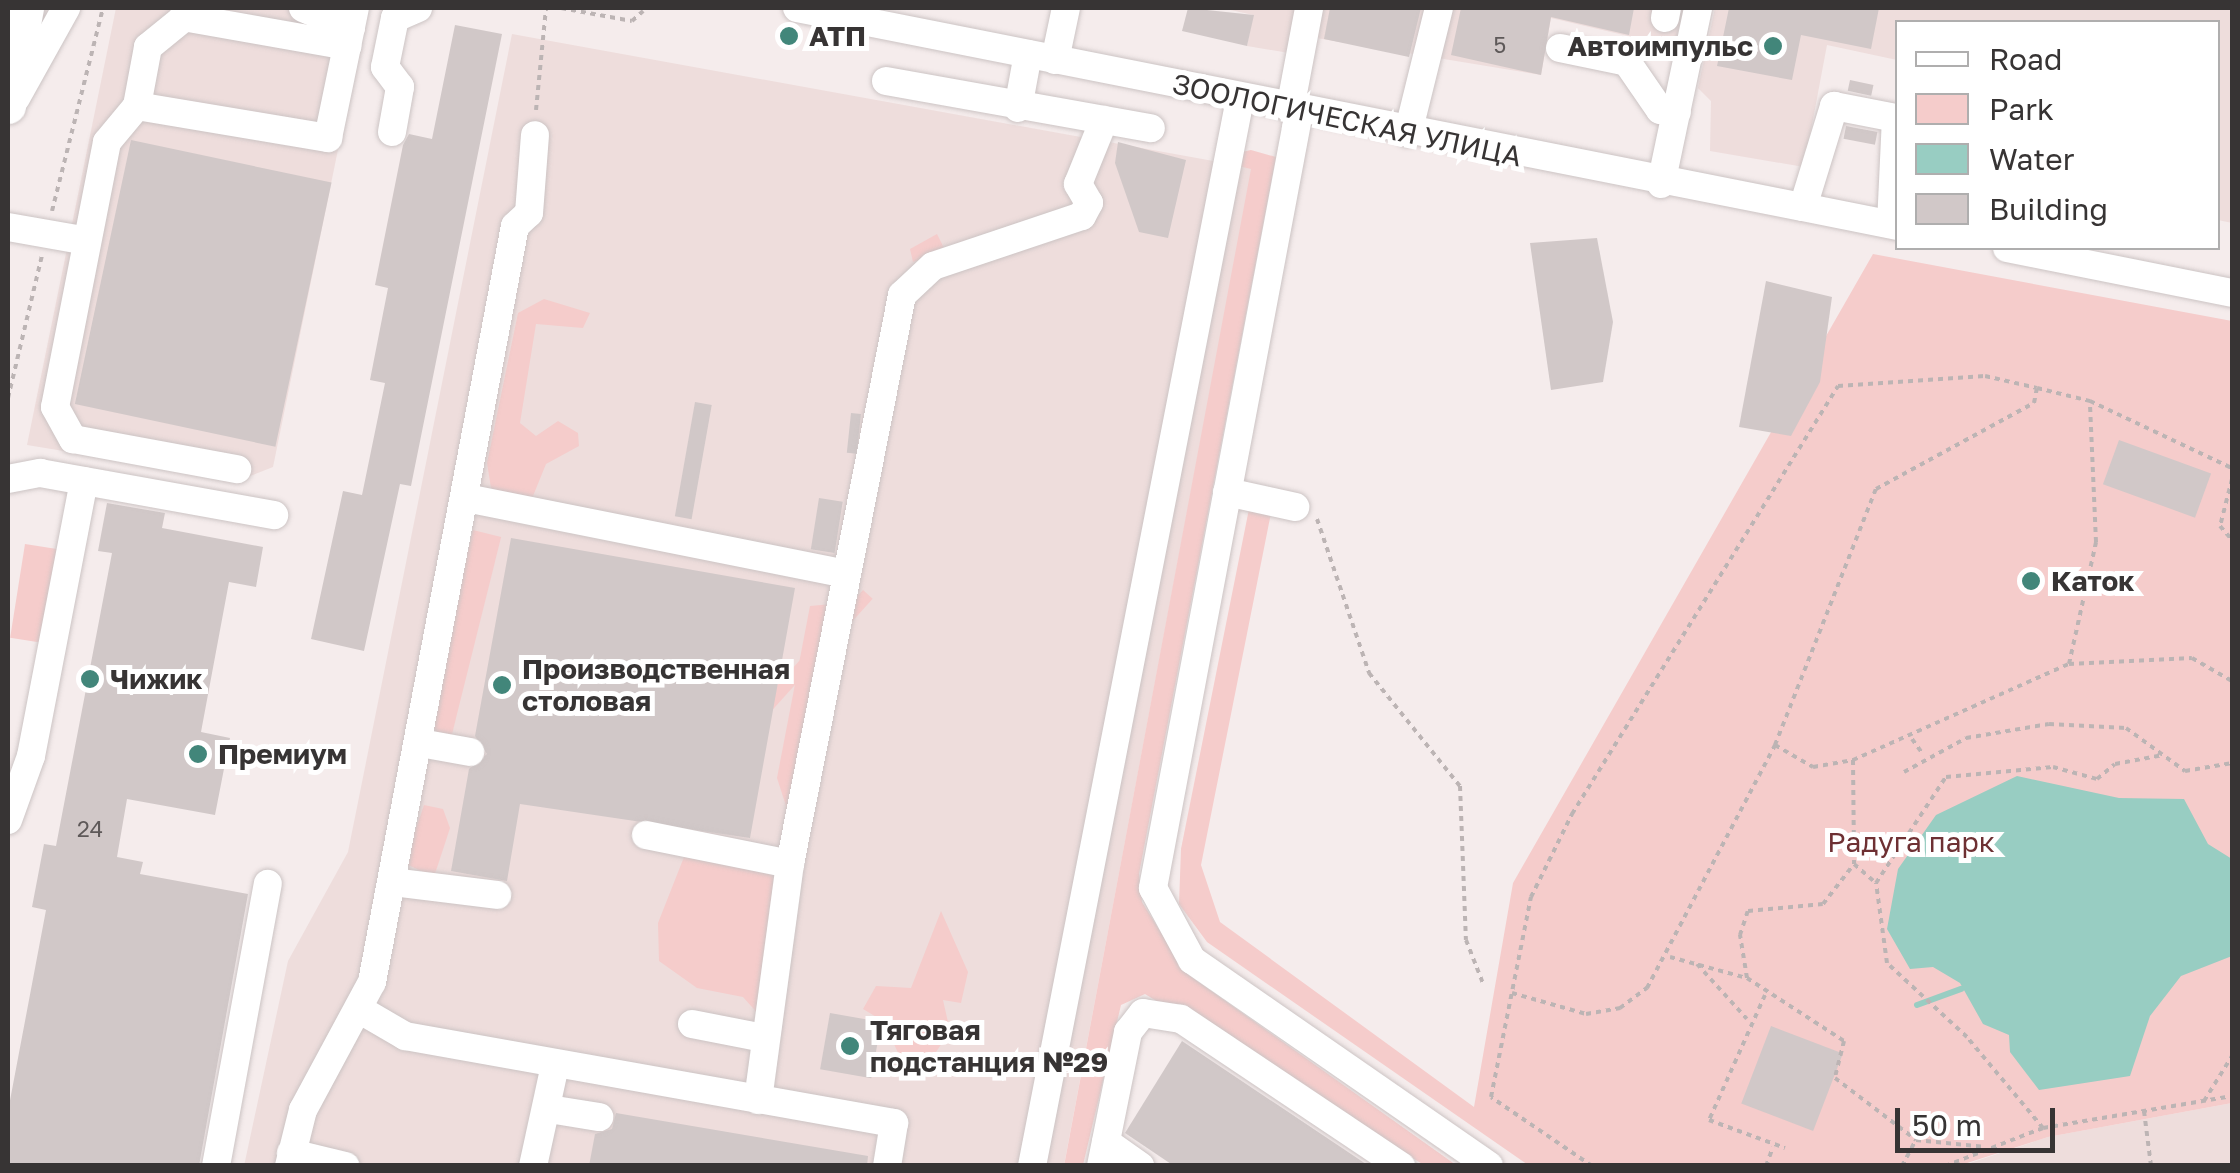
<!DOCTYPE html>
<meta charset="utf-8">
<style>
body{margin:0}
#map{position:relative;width:2240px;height:1173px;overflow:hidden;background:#f5ecec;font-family:"Golos Text",sans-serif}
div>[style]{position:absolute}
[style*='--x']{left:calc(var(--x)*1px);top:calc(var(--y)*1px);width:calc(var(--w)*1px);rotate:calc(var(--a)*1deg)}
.built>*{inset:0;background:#eedddc}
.green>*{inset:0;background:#f5cccb;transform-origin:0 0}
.water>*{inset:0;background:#98cdc2}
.stream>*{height:6px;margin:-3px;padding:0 3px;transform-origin:3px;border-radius:3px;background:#98cdc2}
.building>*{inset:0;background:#d1c8c8;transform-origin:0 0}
.path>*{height:4px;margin-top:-2px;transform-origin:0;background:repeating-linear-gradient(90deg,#bcb4b4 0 5px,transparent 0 10px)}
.roads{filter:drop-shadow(0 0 2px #ccc4c4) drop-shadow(0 0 2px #ccc4c4)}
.minor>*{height:28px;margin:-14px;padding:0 14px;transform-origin:14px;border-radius:14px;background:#fff}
.major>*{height:35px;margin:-17.5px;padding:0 17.5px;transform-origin:17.5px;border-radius:17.5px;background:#fff}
.dots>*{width:28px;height:28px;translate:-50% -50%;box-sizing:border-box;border:5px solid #fff;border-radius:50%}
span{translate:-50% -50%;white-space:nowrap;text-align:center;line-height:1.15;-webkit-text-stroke:10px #fff;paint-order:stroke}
.number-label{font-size:22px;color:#5e5959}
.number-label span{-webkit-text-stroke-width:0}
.poi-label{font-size:28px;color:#373434;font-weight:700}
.left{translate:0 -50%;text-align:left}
.right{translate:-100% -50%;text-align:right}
.street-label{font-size:28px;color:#373434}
.park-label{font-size:28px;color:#6e3033}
.frame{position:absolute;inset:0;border:10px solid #373434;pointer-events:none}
.legend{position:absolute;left:1895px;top:20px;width:325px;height:230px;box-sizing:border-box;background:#fff;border:2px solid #afaeae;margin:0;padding:12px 18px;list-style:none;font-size:30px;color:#373434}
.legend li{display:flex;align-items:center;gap:20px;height:50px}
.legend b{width:50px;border:2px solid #afaeae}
.scale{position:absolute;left:1895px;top:1108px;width:160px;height:45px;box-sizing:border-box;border:5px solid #373434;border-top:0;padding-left:12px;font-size:30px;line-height:35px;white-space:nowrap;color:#373434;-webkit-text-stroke:8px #fff;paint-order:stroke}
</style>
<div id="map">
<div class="built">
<div style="clip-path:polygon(116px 8px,367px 8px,273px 467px,240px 480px,27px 445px)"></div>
<div style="clip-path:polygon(1222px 8px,1683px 8px,1675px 47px,1551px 18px,1541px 75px,1304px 36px,1289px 53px,1247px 46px,1253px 15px)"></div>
<div style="clip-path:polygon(1715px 8px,2232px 8px,2232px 223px,2218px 220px,2218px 22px,1898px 22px,1897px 60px,1827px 45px,1804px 167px,1710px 151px,1711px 101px,1698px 88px)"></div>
<div style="clip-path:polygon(512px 34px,1252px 168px,1064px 1165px,244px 1166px,288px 961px,348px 852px)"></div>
<div style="clip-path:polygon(2232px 1103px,2232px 1165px,1961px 1166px,2048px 1137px)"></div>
</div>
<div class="green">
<div style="clip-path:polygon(1251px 150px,1276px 157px,1139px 874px,1142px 902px,1186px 973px,1456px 1165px,1424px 1165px,1145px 994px,1121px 1005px,1083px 1165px,1064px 1166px,1251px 169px,1231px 164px,1233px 154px)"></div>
<div style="clip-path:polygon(937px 234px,945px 250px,913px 262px,910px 249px)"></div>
<div style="clip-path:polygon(1873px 254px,2232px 321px,2232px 1103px,2048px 1137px,1961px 1165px,1528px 1165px,1207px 942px,1179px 904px,1181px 849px,1249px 509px,1271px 513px,1201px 865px,1220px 922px,1474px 1107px,1513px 883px)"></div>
<div style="clip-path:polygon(544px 299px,590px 313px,583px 328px,536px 324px,520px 423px,536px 436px,558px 421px,578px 433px,579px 446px,546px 464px,533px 496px,520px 501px,491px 488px,487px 463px,518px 313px)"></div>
<div style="left:473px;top:530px;width:29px;height:205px;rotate:14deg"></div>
<div style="left:25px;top:544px;width:37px;height:95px;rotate:9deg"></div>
<div style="left:863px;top:590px;width:13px;height:204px;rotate:42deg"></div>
<div style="clip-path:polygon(832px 604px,790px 818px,777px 778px,810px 606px)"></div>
<div style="clip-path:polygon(424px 805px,443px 809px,450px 828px,434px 877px,404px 863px)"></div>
<div style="clip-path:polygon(684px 857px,766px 869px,782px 883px,760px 1016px,743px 997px,697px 988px,659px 961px,658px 923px)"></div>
<div style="clip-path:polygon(941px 911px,968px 972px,961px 1003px,943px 1000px,950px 1031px,936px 1052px,901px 1059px,883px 1021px,863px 1009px,876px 986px,911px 988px)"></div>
</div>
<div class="water">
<div style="clip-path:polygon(2017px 776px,2119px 798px,2184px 799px,2208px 844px,2232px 859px,2232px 956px,2181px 976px,2150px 1016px,2130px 1076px,2039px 1090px,2010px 1052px,2009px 1035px,1983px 1024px,1960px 983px,1933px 967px,1910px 969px,1887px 929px,1898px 869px,1936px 815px)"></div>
</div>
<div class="stream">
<div style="--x:1917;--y:1005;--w:47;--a:-20"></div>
</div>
<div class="building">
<div style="clip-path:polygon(1188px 8px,1254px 15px,1247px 46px,1182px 31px)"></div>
<div style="clip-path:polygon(1330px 8px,1421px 8px,1409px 57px,1324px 39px)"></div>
<div style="clip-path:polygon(1461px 8px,1634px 8px,1629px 35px,1551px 17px,1541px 75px,1451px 55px)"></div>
<div style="clip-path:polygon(1729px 8px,1879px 8px,1871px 49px,1801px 35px,1792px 80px,1717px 66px)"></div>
<div style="clip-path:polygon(455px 25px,502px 34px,411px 486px,400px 484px,364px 651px,311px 639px,343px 491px,362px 495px,385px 383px,370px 380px,388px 288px,375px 285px,403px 145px,409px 134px,432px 139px)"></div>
<div style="left:1850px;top:80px;width:24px;height:11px;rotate:12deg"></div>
<div style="left:1846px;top:126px;width:32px;height:13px;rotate:11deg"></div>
<div style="left:131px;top:140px;width:205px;height:270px;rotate:12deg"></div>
<div style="clip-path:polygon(1118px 142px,1186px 160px,1168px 238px,1139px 232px,1115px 163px)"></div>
<div style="clip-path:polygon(1597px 238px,1613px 322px,1603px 382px,1551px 390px,1530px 243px)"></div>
<div style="clip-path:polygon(1766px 281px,1832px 297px,1820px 382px,1791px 436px,1739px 427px)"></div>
<div style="left:695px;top:402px;width:17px;height:116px;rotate:10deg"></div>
<div style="left:851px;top:413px;width:10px;height:40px;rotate:6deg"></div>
<div style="left:2119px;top:440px;width:98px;height:47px;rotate:20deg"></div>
<div style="left:819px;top:498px;width:24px;height:52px;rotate:9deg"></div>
<div style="clip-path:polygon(107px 503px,165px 513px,162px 528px,263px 547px,256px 587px,229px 582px,201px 732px,230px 738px,215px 815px,127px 799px,117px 857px,143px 862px,140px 874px,248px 894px,199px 1166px,8px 1166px,8px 1111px,46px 910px,32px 907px,44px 844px,56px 846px,112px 553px,98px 551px)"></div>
<div style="clip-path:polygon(511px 538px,795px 588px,750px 838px,520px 804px,507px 881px,451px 871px,469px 769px,487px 754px,475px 736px)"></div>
<div style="left:830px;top:1013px;width:52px;height:57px;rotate:10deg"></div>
<div style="left:1771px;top:1026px;width:77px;height:83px;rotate:21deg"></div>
<div style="clip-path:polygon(1182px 1041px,1369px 1166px,1174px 1166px,1125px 1133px)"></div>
<div style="clip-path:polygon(616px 1113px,868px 1156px,867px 1166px,589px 1166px,595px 1134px,612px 1129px)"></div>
</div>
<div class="path">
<div style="--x:561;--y:8;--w:72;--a:10.4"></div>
<div style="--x:632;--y:21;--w:15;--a:-42"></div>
<div style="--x:536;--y:110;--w:102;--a:-84.4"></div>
<div style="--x:52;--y:211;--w:209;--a:-75.9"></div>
<div style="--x:8;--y:398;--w:147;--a:-76.6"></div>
<div style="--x:2232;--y:479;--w:49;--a:104.3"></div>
<div style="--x:2220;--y:526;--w:18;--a:49"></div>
<div style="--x:1317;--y:519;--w:163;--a:71.3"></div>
<div style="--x:1369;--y:673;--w:145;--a:51.2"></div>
<div style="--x:1460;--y:786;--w:154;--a:87.8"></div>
<div style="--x:1466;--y:940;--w:49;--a:68.6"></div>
<div style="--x:2069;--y:664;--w:125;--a:-77.5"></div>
<div style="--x:2096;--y:542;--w:140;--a:-92.5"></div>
<div style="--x:1912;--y:739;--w:19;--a:54"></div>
<div style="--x:1775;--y:745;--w:44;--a:30.1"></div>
<div style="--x:1813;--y:767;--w:41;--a:-9.9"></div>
<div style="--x:1853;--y:760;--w:236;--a:-24"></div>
<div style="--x:2069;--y:664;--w:123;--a:-2.8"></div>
<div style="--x:2192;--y:658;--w:46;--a:29.9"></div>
<div style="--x:1853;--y:760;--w:104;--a:89.4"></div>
<div style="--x:1854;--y:864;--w:29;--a:41"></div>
<div style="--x:1904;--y:772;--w:71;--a:-28.7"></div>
<div style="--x:1966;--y:738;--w:84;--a:-9.6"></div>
<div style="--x:2049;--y:724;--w:77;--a:3"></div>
<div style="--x:2126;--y:728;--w:73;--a:36.1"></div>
<div style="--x:2185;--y:771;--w:48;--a:-9.7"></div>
<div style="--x:1670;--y:957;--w:80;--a:15.3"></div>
<div style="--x:1747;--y:978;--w:116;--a:33"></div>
<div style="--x:1844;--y:1041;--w:38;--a:104"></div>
<div style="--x:1835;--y:1078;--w:102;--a:37.4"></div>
<div style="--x:1916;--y:1140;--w:70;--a:5.7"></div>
<div style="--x:1697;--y:964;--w:74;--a:47.7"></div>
<div style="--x:1747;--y:978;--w:44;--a:-99.2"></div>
<div style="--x:1740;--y:935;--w:25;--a:-72"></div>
<div style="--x:1748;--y:911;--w:75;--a:-5.3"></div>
<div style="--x:1823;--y:904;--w:51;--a:-52.2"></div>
<div style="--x:1512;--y:993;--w:77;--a:15.8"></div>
<div style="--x:1586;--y:1014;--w:35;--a:-10"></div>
<div style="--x:1620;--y:1008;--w:34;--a:-37"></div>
<div style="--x:1647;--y:988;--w:275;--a:-62.2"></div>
<div style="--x:1775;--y:745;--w:275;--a:-68.5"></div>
<div style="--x:1876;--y:489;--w:180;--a:-28.6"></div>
<div style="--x:2034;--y:403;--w:15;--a:-79"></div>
<div style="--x:2037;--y:388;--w:55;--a:13.8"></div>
<div style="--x:2090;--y:401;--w:157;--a:25.3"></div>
<div style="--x:1765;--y:995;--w:137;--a:114.1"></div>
<div style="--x:1709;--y:1120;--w:81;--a:20.2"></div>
<div style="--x:2204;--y:1101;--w:53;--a:-58.1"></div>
<div style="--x:2144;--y:1111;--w:55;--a:82.7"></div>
<div style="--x:2043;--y:1128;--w:119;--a:-129.9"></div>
<div style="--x:1967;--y:1037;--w:109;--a:-137.2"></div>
<div style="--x:1887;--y:963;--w:81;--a:-97.8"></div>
<div style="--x:1876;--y:883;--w:127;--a:-56.6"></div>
<div style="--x:1946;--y:777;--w:107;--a:-5.3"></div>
<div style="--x:2053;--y:767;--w:46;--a:15.3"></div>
<div style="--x:2097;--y:779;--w:23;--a:-40"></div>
<div style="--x:2115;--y:764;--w:49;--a:-10.6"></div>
<div style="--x:1592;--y:1166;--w:122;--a:-145.7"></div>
<div style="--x:1491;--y:1097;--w:204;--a:-78.7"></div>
<div style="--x:1531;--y:897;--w:93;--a:-63.7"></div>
<div style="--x:1572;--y:814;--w:504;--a:-58.14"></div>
<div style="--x:1838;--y:386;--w:147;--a:-3.9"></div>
<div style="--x:1985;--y:376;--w:53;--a:13"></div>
<div style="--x:1766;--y:1166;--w:20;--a:-70"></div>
<div style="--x:1902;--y:1166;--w:30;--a:-62"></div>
<div style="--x:1945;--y:1166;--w:105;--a:-21.2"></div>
<div style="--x:2043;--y:1128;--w:192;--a:-9.6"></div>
</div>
<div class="roads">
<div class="minor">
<div style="--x:196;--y:8;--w:62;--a:140.9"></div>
<div style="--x:148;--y:47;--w:60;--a:100.6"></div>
<div style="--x:137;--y:106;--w:47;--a:129.8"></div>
<div style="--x:107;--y:142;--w:270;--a:101.1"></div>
<div style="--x:55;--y:407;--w:37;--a:61"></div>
<div style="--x:73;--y:439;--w:167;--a:10.4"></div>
<div style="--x:303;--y:8;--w:52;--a:22.6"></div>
<div style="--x:797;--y:8;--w:1122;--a:11.2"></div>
<div style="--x:183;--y:17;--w:167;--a:10"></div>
<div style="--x:1665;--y:18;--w:10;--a:-79"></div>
<div style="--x:1560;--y:48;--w:68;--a:11.8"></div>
<div style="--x:1627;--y:62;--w:58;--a:55.5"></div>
<div style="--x:1660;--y:110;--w:17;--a:7"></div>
<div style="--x:1055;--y:60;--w:53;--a:-78.1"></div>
<div style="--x:886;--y:81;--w:269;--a:10.1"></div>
<div style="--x:16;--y:98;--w:103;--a:-60.9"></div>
<div style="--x:137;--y:106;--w:194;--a:9.5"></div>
<div style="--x:328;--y:138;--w:133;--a:-78.3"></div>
<div style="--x:1018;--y:108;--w:55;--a:-79.5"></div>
<div style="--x:1290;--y:109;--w:103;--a:-79.3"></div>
<div style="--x:1299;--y:112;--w:790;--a:100.66"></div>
<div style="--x:1153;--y:888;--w:82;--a:61.6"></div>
<div style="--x:1192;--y:960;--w:361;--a:34.7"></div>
<div style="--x:392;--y:132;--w:46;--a:-79.9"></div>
<div style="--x:400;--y:87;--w:25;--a:-127"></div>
<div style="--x:385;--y:67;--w:50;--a:-78.5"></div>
<div style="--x:395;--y:18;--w:25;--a:-23"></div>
<div style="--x:1408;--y:133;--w:129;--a:-76.1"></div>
<div style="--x:1661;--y:184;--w:180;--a:-78.1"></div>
<div style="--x:1803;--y:207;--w:106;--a:-72.9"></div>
<div style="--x:1834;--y:106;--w:63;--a:11"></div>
<div style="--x:1896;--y:118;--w:106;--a:92.7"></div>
<div style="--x:8;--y:227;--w:80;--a:10"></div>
<div style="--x:2007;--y:248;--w:229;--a:11.3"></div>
<div style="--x:8;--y:479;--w:33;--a:-11"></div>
<div style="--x:40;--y:473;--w:238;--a:10.2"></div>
<div style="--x:1227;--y:492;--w:70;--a:12.4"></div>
<div style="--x:466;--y:498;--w:388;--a:11.3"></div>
<div style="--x:420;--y:743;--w:51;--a:10.2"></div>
<div style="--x:8;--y:820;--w:68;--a:-70.2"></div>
<div style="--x:31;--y:756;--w:280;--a:-79.1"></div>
<div style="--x:646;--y:835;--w:147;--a:11.4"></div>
<div style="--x:393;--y:882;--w:105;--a:7.1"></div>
<div style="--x:362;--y:1011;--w:50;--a:30.2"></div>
<div style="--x:405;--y:1036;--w:497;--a:10.1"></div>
<div style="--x:894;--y:1123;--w:44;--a:99.2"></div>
<div style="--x:692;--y:1024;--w:73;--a:11"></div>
<div style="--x:758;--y:1100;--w:238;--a:-82.3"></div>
<div style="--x:790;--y:864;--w:580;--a:-78.86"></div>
<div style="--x:902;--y:295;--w:42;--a:-43.1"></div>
<div style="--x:933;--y:266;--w:157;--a:-18.6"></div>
<div style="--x:1082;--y:216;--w:15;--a:-62"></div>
<div style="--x:1089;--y:203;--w:22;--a:-120"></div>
<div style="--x:1078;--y:184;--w:69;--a:-67.9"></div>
<div style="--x:549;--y:1109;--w:51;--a:9.1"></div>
<div style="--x:1106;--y:1142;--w:42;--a:35.2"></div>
<div style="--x:291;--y:1153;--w:56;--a:13.5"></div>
<div style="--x:216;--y:1166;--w:287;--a:-79.6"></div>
<div style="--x:289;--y:1166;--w:58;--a:-76"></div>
<div style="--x:303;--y:1110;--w:145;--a:-61.7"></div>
<div style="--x:372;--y:982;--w:769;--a:-79.29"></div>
<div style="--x:515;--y:226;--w:19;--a:-43"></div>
<div style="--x:529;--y:213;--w:78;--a:-85.6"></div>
<div style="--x:533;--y:1166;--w:103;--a:-77.7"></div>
<div style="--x:1032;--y:1166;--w:1087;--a:-78.97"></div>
<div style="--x:1101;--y:1166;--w:137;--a:-78.6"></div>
<div style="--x:1128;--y:1032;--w:24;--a:-52"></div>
<div style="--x:1143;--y:1013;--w:38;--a:9"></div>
<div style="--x:1181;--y:1019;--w:265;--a:33.8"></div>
</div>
<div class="major">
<div style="--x:8;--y:106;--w:100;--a:-79.6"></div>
</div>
</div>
<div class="dots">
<div style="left:789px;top:36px;background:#42867a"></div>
<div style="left:1773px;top:46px;background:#42867a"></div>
<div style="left:2031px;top:581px;background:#42867a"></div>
<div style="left:90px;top:679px;background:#42867a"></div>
<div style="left:502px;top:685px;background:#42867a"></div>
<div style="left:198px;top:754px;background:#42867a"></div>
<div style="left:850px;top:1046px;background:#42867a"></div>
</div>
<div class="number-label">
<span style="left:1500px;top:45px">5</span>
<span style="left:90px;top:829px">24</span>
</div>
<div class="poi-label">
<span class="left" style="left:809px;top:36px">АТП</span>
<span class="right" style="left:1753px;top:46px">Автоимпульс</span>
<span class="left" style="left:2051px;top:581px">Каток</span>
<span class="left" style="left:522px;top:685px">Производственная<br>столовая</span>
<span class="left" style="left:110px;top:679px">Чижик</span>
<span class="left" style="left:218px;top:754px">Премиум</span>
<span class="left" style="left:870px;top:1046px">Тяговая<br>подстанция №29</span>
</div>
<div class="street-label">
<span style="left:1347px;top:120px;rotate:12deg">ЗООЛОГИЧЕСКАЯ УЛИЦА</span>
</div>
<div class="park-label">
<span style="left:1911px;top:842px">Радуга парк</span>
</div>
<div class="frame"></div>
<ul class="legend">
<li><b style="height:12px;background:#fff"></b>Road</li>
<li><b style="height:28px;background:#f5cccb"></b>Park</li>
<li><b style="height:28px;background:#98cdc2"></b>Water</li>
<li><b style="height:28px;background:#d1c8c8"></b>Building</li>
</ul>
<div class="scale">50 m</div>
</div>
